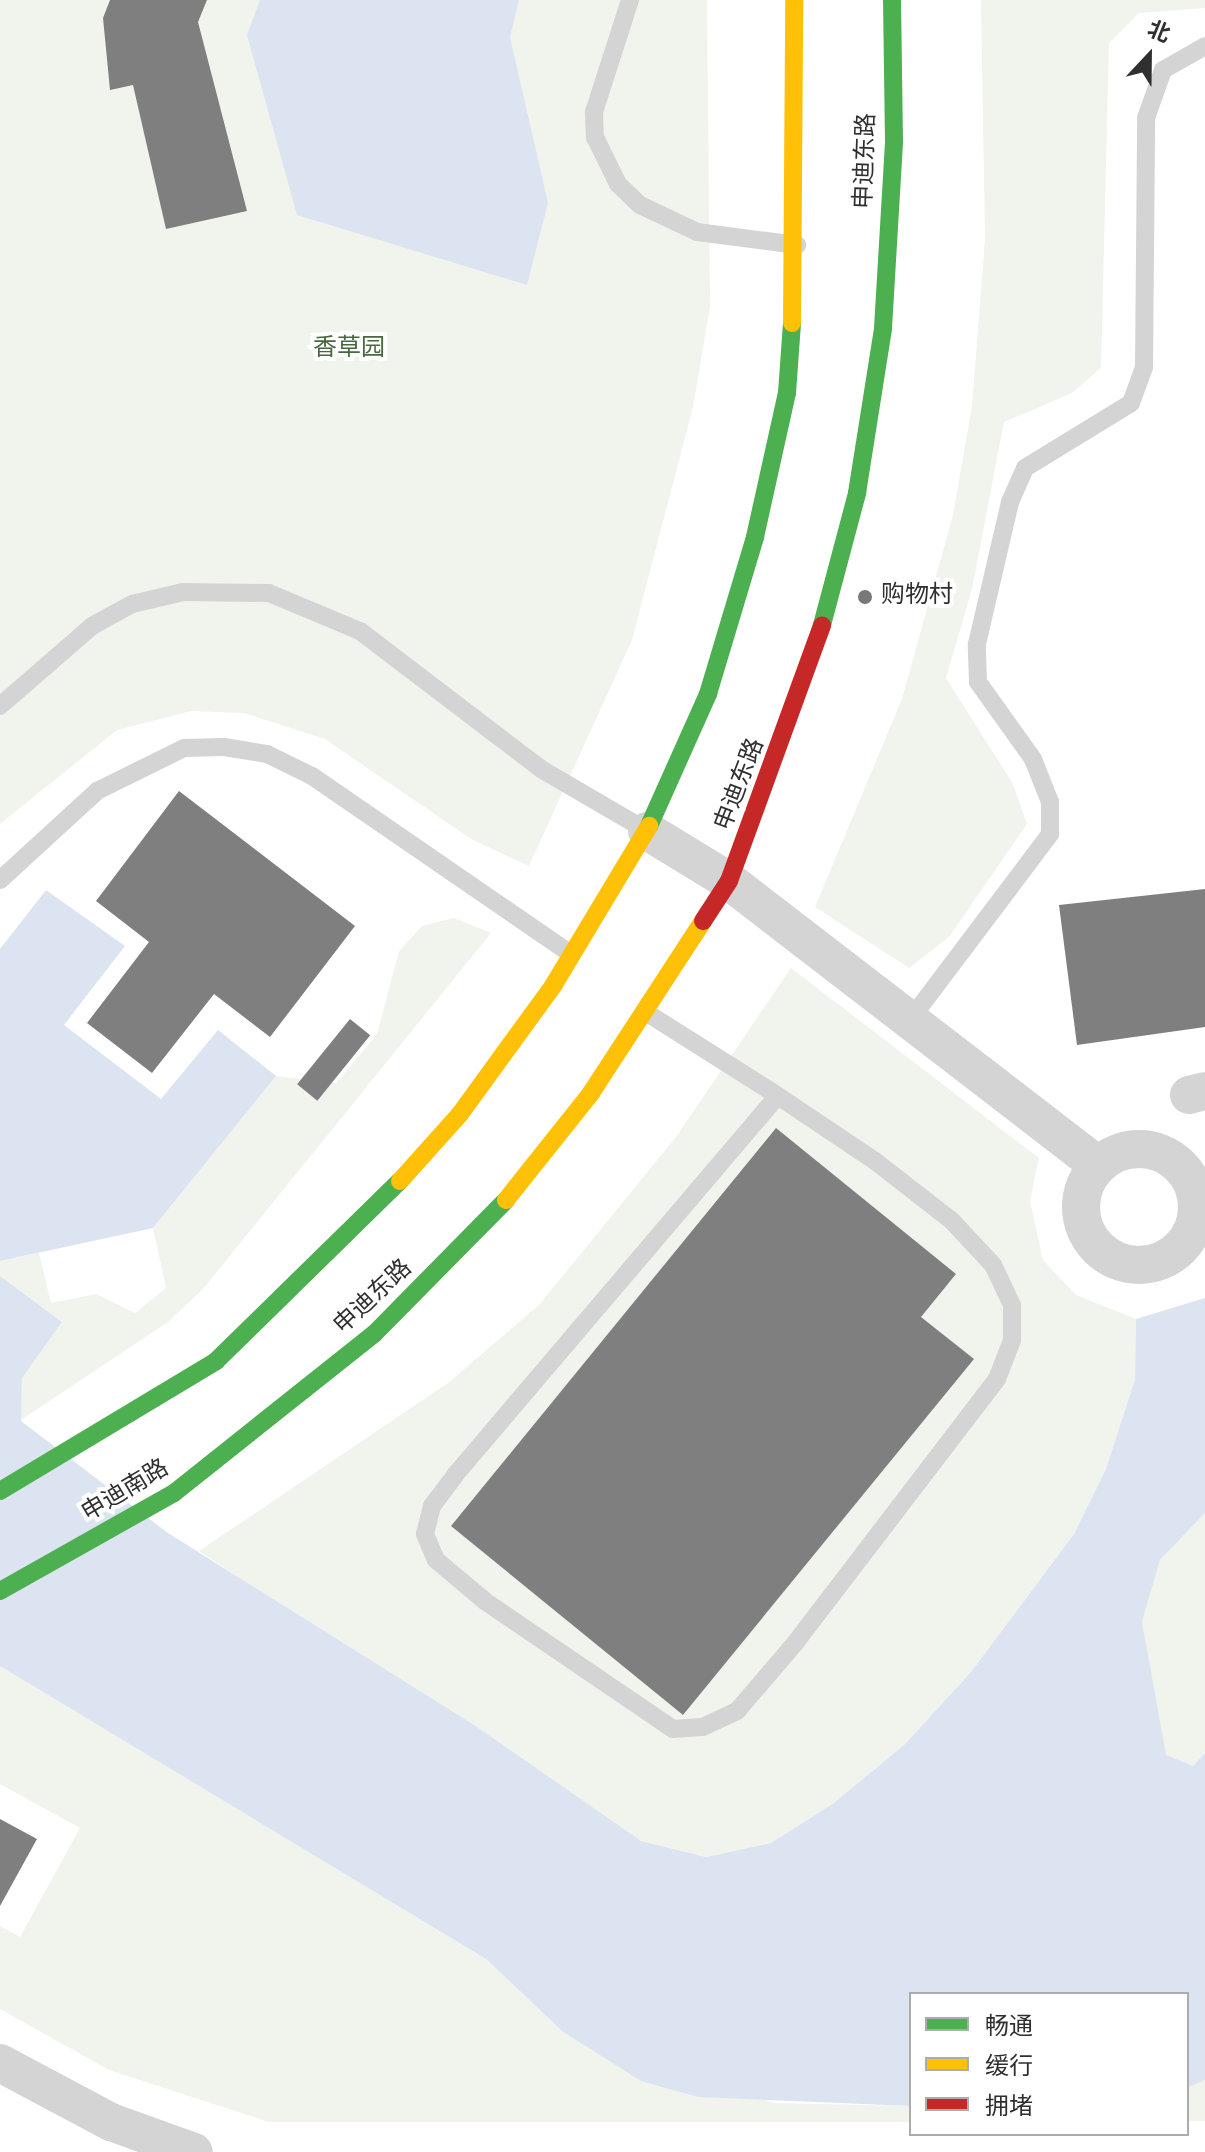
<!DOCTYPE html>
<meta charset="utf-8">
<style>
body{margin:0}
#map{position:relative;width:1205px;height:2152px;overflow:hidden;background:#fff;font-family:Overpass,"Noto Sans SC",sans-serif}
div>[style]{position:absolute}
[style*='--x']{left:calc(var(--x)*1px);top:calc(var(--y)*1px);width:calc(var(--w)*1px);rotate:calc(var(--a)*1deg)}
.green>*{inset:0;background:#f0f4ed}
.water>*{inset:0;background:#dbe4f0}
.building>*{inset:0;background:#7f7f7f;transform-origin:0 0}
.lane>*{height:18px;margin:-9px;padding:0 9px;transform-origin:9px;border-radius:9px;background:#d4d4d4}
.street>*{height:38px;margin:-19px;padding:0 19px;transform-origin:19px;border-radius:19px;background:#d4d4d4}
.street>.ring{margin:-19px;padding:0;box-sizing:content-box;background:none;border:38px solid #d4d4d4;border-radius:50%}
.fast>*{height:18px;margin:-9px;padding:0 9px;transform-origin:9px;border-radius:9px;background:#4caf50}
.slow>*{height:18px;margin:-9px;padding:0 9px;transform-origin:9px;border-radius:9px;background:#ffc107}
.jam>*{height:18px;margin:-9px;padding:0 9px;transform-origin:9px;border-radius:9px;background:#c62828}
.dots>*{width:22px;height:22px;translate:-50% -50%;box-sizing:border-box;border:4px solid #fff;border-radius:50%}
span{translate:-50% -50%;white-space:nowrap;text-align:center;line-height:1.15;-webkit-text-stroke:8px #fff;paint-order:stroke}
.street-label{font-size:24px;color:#2f2f2f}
.park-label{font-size:24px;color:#4a683f}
.poi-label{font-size:24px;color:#2f2f2f}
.left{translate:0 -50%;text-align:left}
.legend{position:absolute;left:909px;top:1992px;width:280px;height:144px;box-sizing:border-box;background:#fff;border:2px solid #acacac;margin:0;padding:10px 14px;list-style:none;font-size:24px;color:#2f2f2f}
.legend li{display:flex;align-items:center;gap:16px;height:40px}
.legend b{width:40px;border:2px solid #acacac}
.north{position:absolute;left:1109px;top:16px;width:80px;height:80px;-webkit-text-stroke:6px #fff;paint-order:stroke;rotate:22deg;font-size:22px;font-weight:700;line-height:32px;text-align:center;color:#2f2f2f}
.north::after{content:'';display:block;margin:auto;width:28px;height:36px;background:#2f2f2f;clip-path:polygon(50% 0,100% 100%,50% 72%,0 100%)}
</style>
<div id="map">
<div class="green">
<div style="clip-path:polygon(0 0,707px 0,710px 307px,693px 407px,632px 640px,529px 866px,471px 839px,325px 739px,244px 713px,191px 711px,117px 730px,0 824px)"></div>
<div style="clip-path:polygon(981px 0,1205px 0,1205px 8px,1139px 13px,1109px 43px,1101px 368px,1072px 393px,1004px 422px,972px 589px,946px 678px,1013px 784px,1027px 824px,949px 937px,909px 968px,815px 907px,902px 699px,953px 515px,972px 406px,985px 240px)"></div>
<div style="clip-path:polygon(454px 918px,491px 933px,203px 1289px,168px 1322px,21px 1420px,22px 1378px,62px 1322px,0 1276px,0 1261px,39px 1253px,51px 1303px,96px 1294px,135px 1313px,166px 1288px,153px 1228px,276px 1076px,336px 1083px,377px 1034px,399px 951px,422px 926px)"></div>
<div style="clip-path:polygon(evenodd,791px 968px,1039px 1158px,1030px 1201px,1043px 1260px,1076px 1295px,1136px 1319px,1135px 1379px,1106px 1469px,1074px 1534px,971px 1672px,905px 1744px,834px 1803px,771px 1843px,706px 1857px,641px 1841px,199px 1551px,448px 1383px,539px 1305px,676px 1137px,791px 968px,776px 1129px,956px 1274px,921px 1317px,973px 1360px,683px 1715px,451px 1526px,776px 1129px)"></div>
<div style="clip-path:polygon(1205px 1513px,1205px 1753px,1193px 1766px,1178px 1765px,1166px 1755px,1158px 1723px,1142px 1622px,1160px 1560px)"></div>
<div style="clip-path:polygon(0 1666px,486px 1959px,562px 2031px,774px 2103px,911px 2106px,911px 2122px,269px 2122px,109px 2070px,0 2009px,0 1926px,20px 1937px,80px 1828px,0 1784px)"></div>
<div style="clip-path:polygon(1205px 2080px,1205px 2121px,1187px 2121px,1187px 2088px)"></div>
</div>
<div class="water">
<div style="clip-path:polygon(260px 0,519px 0,510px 37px,548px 203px,527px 285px,297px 215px,247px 35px)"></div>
<div style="clip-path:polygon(46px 890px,125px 946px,64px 1025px,161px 1099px,218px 1030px,276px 1076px,153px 1228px,0 1261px,0 949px)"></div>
<div style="clip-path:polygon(0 1276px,62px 1322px,22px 1378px,21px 1421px,168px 1533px,474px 1725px,641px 1841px,706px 1857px,771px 1843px,834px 1803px,905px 1744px,971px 1672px,1074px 1534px,1106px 1469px,1135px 1379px,1136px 1319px,1205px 1298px,1205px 1513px,1160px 1560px,1142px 1622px,1166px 1755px,1193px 1766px,1205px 1753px,1205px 2080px,1187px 2088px,1187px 1994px,911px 1994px,911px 2106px,698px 2097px,641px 2081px,562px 2031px,486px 1959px,0 1666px)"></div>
</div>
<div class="building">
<div style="clip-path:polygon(110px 0,207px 0,198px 22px,247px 211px,166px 229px,133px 85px,110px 90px,103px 18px)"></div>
<div style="clip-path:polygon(179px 791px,355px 926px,270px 1037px,214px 994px,152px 1073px,87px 1023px,149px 942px,96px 901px)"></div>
<div style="clip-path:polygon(1205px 889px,1205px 1027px,1077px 1045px,1059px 905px)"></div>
<div style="left:350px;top:1019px;width:26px;height:84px;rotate:39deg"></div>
<div style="clip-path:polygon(776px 1128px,956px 1274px,921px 1317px,974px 1359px,683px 1715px,451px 1526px)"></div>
<div style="clip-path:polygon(0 1819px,37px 1839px,0 1906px)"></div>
</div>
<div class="lane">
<div style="--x:630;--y:0;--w:118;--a:107.8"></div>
<div style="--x:594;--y:112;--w:25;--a:88"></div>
<div style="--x:595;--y:137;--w:52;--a:63.9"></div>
<div style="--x:618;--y:184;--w:30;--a:44"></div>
<div style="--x:640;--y:205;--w:63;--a:25.3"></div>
<div style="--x:697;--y:232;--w:101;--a:7.4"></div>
<div style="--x:0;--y:706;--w:122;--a:-41"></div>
<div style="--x:92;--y:626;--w:46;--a:-28.8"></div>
<div style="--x:132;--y:604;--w:52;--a:-13.2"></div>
<div style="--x:183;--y:592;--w:86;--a:0.7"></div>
<div style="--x:269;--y:593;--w:99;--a:22.7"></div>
<div style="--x:360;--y:631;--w:228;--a:37.3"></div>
<div style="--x:541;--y:769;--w:123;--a:30.3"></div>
<div style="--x:0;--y:880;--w:132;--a:-42.5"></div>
<div style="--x:97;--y:791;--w:97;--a:-26.3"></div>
<div style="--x:184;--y:748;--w:40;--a:-1.4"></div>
<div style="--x:224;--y:747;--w:44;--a:9.2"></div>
<div style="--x:267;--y:754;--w:50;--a:26.1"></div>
<div style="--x:312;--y:776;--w:314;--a:34.5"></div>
<div style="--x:647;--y:1013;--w:144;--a:32.3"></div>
<div style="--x:769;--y:1090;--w:128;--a:33.8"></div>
<div style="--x:875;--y:1161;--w:98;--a:37.9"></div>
<div style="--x:952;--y:1221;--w:60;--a:47"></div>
<div style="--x:993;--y:1265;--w:44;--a:64.6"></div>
<div style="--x:1012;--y:1305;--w:35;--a:90"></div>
<div style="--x:1012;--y:1340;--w:42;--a:111"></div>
<div style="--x:997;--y:1379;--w:330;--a:127.4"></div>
<div style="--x:797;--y:1641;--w:92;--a:130.6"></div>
<div style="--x:737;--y:1711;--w:38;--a:155"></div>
<div style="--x:702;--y:1727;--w:29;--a:176"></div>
<div style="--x:673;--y:1729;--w:227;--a:-145.8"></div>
<div style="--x:485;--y:1601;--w:64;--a:-140.1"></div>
<div style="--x:436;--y:1560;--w:28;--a:-113"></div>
<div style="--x:425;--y:1534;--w:29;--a:-76"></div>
<div style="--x:432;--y:1506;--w:39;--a:-53"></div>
<div style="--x:455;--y:1475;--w:497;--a:-49.6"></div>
<div style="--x:910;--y:1020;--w:233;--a:-53"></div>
<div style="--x:1050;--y:834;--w:32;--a:-90"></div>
<div style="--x:1050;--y:802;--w:46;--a:-111.6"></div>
<div style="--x:1033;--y:759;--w:95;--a:-125.5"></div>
<div style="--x:978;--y:682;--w:38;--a:-92"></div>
<div style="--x:977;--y:644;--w:146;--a:-76.9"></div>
<div style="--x:1010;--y:502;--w:37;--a:-66"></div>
<div style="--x:1025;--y:468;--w:124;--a:-31.5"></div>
<div style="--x:1131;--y:403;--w:38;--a:-70"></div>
<div style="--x:1144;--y:367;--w:249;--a:-89.5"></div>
<div style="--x:1146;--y:118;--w:51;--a:-70.5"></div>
<div style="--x:1163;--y:70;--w:48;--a:-29.7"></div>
</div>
<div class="street">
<div style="--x:647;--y:831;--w:96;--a:31.4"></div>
<div style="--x:729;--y:881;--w:466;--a:37.6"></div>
<div style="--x:1189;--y:1095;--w:16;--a:-14"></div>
<div class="ring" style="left:1081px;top:1149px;width:78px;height:78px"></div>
<div style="--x:0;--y:2063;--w:126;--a:28"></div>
<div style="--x:111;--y:2122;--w:88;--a:19.9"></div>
</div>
<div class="fast">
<div style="--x:822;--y:625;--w:137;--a:-75.1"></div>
<div style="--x:857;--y:493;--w:167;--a:-81"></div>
<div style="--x:883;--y:328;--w:186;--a:-86.6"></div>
<div style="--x:894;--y:142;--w:142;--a:-90.8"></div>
<div style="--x:649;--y:826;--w:145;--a:-65.9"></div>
<div style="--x:708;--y:694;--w:164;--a:-73.3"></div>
<div style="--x:755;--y:537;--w:148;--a:-77.5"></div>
<div style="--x:787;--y:393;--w:70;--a:-85.9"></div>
<div style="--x:0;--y:1491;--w:252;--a:-31"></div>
<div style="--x:216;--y:1361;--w:257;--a:-44.4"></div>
<div style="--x:0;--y:1591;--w:200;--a:-29.4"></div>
<div style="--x:174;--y:1493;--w:256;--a:-38.5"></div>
<div style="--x:374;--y:1334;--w:188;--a:-45.4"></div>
</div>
<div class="slow">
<div style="--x:792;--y:323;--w:323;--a:-89.6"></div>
<div style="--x:400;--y:1181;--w:90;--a:-48.2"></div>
<div style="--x:460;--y:1114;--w:158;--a:-54"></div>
<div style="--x:553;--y:986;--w:187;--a:-59"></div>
<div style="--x:506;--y:1200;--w:137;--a:-51.5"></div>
<div style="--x:591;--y:1093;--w:205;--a:-56.9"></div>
</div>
<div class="jam">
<div style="--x:703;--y:921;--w:48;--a:-57"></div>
<div style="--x:729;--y:881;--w:272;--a:-70"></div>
</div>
<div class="dots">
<div style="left:865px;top:597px;background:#787878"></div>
</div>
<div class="street-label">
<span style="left:867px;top:161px;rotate:-88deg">申迪东路</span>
<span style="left:741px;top:785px;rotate:-69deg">申迪东路</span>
<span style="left:374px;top:1298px;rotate:-43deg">申迪东路</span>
<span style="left:126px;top:1492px;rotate:-31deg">申迪南路</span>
</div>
<div class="park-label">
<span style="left:349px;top:350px">香草园</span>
</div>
<div class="poi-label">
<span class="left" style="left:881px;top:597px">购物村</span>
</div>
<ul class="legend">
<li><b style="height:10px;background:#4caf50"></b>畅通</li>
<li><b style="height:10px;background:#ffc107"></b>缓行</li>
<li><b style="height:10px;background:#c62828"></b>拥堵</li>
</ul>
<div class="north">北</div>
</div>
